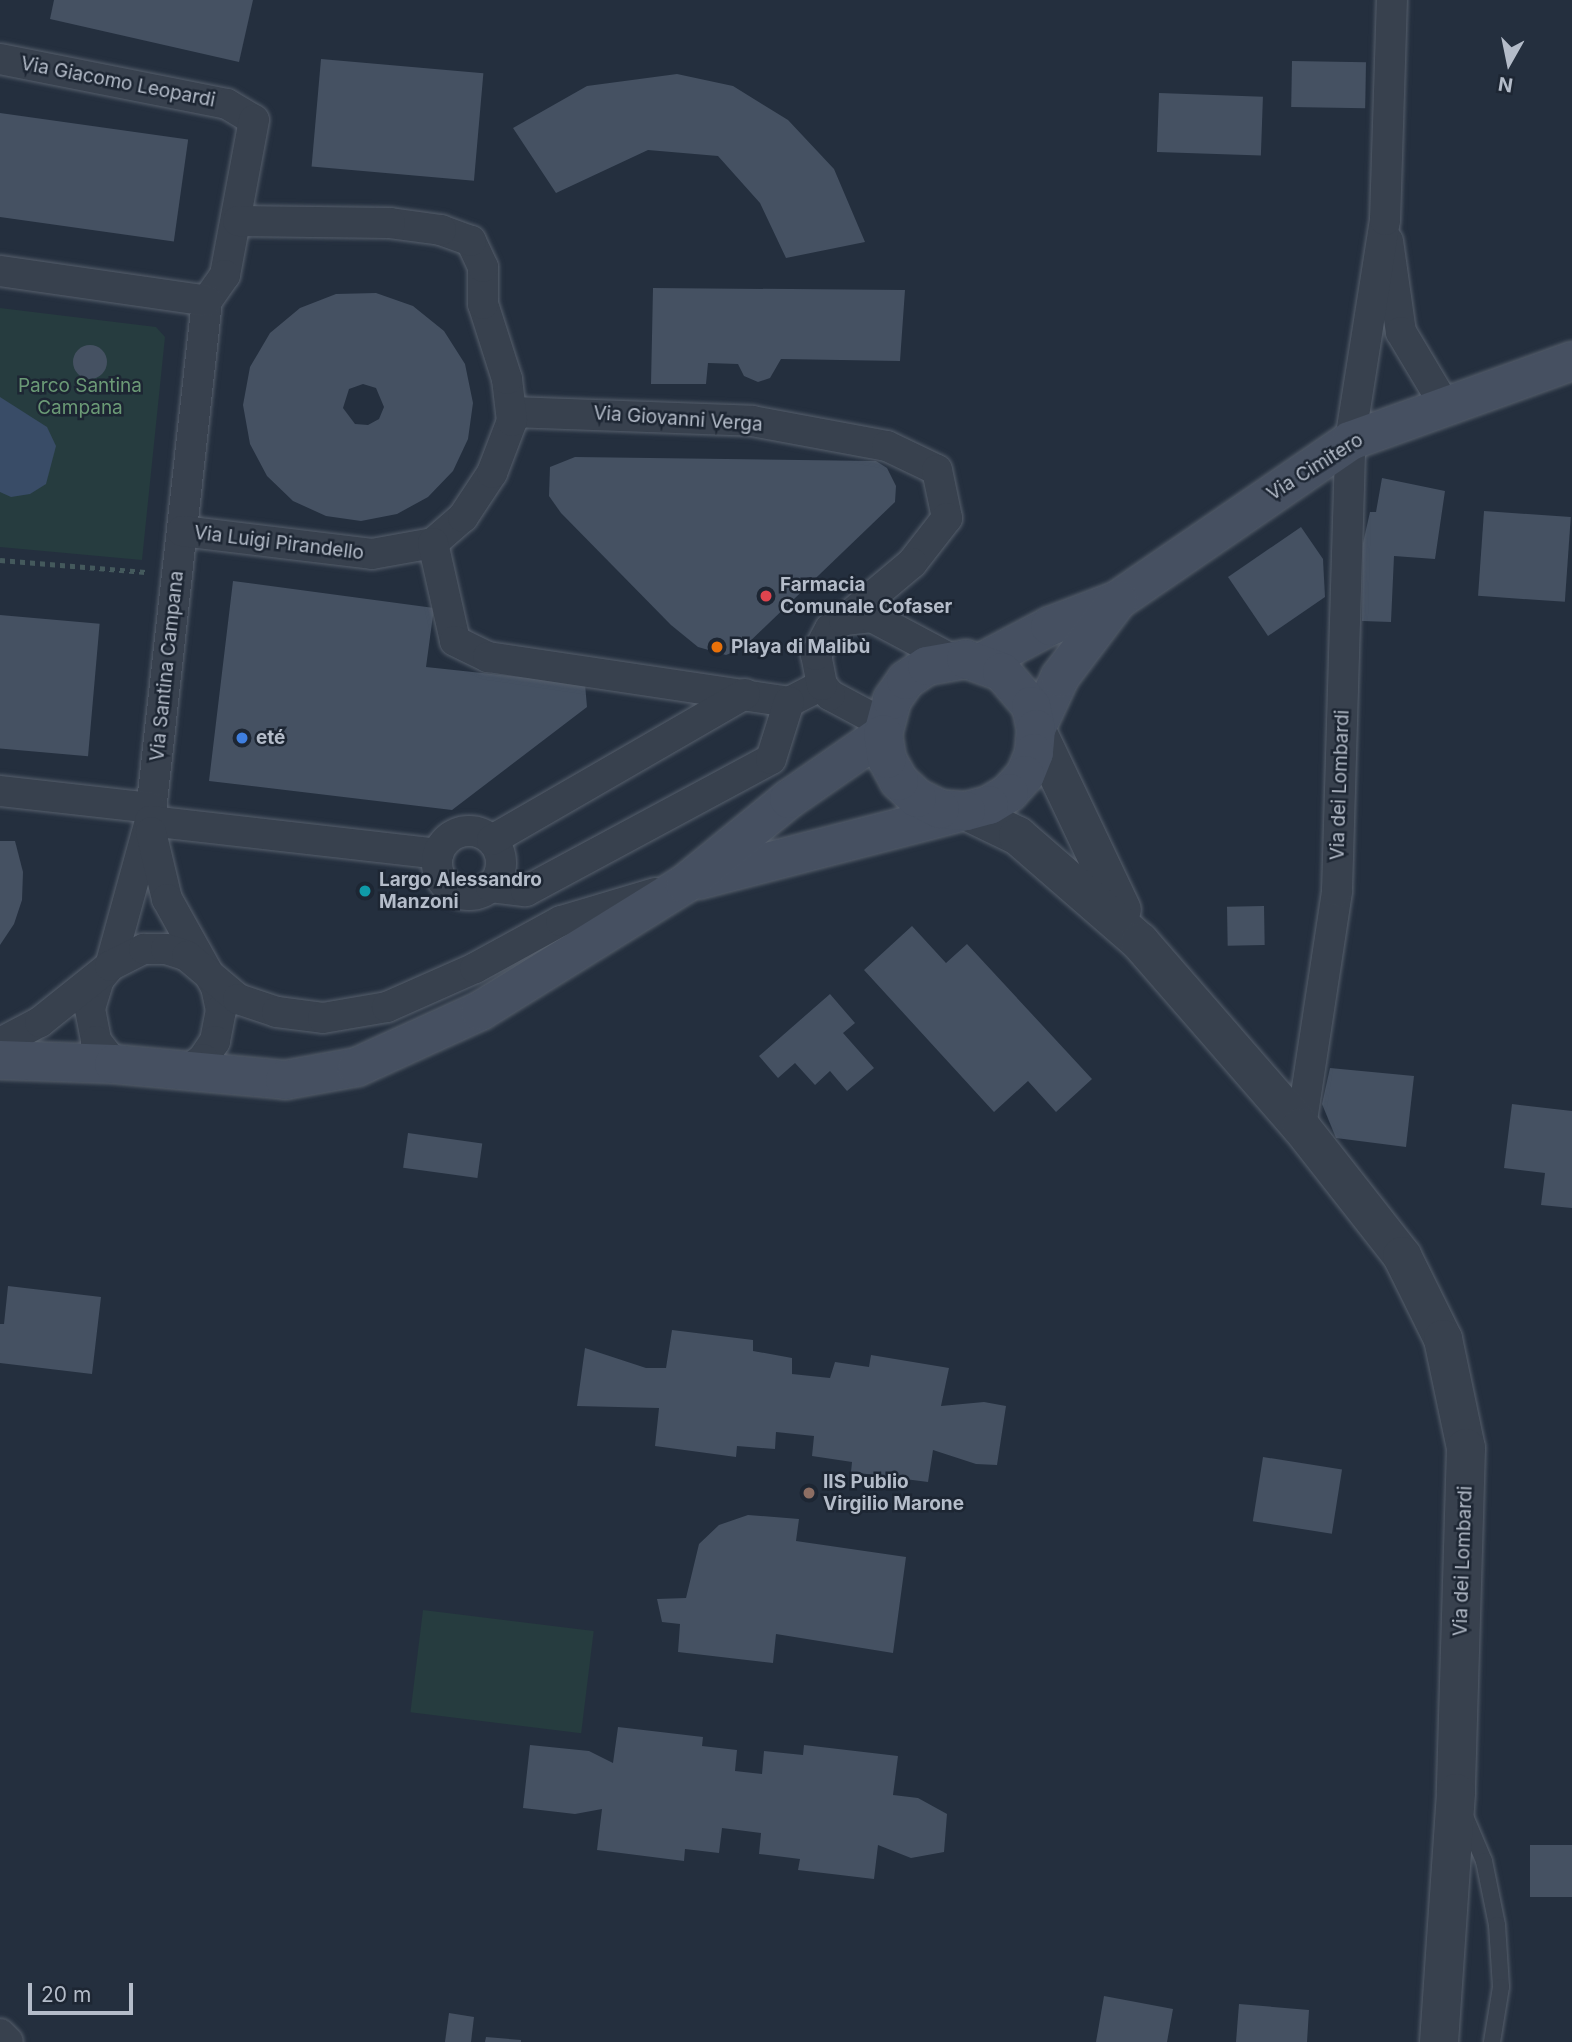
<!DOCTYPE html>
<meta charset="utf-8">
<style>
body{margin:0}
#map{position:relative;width:1572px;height:2042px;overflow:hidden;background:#242f3e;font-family:Inter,sans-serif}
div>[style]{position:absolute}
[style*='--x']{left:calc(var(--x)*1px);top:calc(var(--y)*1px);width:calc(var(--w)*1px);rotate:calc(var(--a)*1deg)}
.green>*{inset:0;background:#263c3f;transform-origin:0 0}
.water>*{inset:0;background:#394c67}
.building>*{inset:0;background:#455162;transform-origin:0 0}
.round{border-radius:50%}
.path>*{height:4.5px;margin-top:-2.25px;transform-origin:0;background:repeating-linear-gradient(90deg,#44595c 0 5px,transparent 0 10px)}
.roads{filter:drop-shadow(0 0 2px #565f6c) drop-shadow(0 0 2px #565f6c)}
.service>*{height:16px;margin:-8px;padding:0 8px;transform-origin:8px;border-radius:8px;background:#38414e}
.minor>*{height:30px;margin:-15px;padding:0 15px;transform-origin:15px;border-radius:15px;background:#38414e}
.minor>.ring{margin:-15px;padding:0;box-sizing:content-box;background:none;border:30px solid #38414e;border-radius:50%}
.tertiary>*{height:38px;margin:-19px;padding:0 19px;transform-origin:19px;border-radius:19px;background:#38414e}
.secondary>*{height:38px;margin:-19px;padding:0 19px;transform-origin:19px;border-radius:19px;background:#465061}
.dots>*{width:19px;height:19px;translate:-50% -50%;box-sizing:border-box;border:4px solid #1d2633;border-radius:50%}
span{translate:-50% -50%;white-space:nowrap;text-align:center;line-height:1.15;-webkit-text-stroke:5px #1d2633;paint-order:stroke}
.street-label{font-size:19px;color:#b4bcc9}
.park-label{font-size:19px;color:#6b9a76}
.poi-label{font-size:19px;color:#b4bcc9;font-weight:700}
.left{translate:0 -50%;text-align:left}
.north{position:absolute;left:1474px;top:28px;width:70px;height:70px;-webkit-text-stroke:5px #1d2633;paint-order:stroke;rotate:189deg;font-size:19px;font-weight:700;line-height:28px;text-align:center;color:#b4bcc9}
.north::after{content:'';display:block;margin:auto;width:24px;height:32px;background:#b4bcc9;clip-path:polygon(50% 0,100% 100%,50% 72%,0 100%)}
.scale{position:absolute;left:28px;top:1983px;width:105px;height:32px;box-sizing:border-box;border:4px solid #b4bcc9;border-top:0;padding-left:9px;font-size:21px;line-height:24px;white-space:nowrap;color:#b4bcc9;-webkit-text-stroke:5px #1d2633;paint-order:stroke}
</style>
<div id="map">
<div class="green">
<div style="clip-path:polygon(0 308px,156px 327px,165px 337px,142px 560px,0 547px)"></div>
<div style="left:423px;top:1610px;width:172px;height:103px;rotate:7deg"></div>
</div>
<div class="water">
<div style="clip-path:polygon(0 397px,47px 427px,56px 446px,46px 484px,30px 494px,11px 497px,0 492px)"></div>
</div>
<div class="building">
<div style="clip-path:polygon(54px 0,253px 0,239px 62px,50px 19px)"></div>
<div style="left:321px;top:59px;width:163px;height:108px;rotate:5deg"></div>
<div style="left:1292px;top:61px;width:74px;height:46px;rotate:1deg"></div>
<div style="clip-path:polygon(677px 74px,733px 86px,788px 120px,834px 169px,865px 242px,786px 258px,760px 203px,718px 156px,648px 150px,556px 193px,513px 128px,587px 86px)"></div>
<div style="left:1159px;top:93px;width:104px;height:59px;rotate:2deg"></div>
<div style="left:0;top:113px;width:190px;height:103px;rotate:8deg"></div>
<div style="clip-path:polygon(653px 288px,905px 290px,900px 361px,781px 359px,770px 378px,758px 382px,744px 376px,738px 364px,708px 363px,706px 384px,651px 384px)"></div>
<div style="clip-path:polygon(evenodd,376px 293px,413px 306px,444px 331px,465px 364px,473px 403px,468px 439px,453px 471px,428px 497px,397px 514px,361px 521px,326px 516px,293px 501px,267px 476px,250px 444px,243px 405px,250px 367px,270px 333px,300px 308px,336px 294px,376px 293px,363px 384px,376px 388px,384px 407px,379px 419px,368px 425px,355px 424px,343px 408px,349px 389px,363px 384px)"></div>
<div class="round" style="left:73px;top:345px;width:34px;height:34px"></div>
<div style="clip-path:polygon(575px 457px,876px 461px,887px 468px,896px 486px,895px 502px,743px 648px,726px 655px,698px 647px,671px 625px,561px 513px,549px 496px,550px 467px)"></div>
<div style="clip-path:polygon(1382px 478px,1445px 491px,1435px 559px,1394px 556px,1391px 622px,1362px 621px,1363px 543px,1370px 512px,1376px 512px)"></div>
<div style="left:1484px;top:511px;width:87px;height:85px;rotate:4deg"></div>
<div style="clip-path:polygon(1301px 527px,1323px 559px,1325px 597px,1268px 636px,1228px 577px)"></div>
<div style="clip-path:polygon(233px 581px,434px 608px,426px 667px,585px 684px,587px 707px,452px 810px,209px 781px)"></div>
<div style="left:0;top:615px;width:100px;height:133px;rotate:5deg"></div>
<div style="clip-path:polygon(0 841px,15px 841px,23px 872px,22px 900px,14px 924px,0 945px)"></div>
<div style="left:1264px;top:906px;width:39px;height:37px;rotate:89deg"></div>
<div style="clip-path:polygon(912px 926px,946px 963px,967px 944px,1092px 1079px,1056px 1112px,1028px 1081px,994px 1112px,864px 970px)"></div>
<div style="clip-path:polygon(830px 994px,855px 1023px,843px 1033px,874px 1068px,847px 1091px,830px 1071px,815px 1085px,795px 1063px,778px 1078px,759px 1056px)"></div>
<div style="clip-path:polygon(1330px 1068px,1414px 1076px,1406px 1147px,1336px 1138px,1322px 1104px)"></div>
<div style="clip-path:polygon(1512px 1104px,1572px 1111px,1572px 1208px,1541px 1205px,1545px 1173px,1504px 1168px)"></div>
<div style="left:408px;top:1133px;width:75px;height:35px;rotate:8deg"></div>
<div style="clip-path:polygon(8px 1286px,101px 1297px,92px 1374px,0 1363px,0 1324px,4px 1324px)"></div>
<div style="clip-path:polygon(672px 1330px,753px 1340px,753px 1351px,792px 1358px,792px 1374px,830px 1378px,835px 1362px,869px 1367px,871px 1355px,949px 1368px,941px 1406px,984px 1402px,1006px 1406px,997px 1465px,976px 1464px,933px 1450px,928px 1482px,851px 1472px,852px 1462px,812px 1456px,814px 1436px,776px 1432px,775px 1449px,737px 1446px,736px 1457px,655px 1446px,659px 1408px,577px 1406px,585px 1348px,646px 1368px,666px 1368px)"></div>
<div style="left:1263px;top:1457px;width:80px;height:65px;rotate:9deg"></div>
<div style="clip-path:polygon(748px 1515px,799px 1519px,796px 1541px,906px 1557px,893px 1653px,776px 1634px,773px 1663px,678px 1652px,680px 1624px,662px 1622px,657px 1599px,686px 1598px,699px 1544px,719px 1525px)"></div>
<div style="clip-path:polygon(618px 1727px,703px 1737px,702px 1746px,737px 1750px,735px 1771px,762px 1774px,764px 1751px,803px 1755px,804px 1745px,898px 1756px,893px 1795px,918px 1798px,947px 1814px,944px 1852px,911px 1858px,878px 1845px,874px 1879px,798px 1870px,800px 1859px,759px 1854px,761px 1833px,722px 1828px,719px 1853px,685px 1849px,684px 1861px,597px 1850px,602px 1809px,575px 1814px,523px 1808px,530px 1745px,589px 1751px,613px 1763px)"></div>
<div style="left:1572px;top:1845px;width:52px;height:42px;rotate:90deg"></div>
<div style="clip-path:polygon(1104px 1996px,1173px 2009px,1167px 2042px,1096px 2042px)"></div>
<div style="clip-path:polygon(1239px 2004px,1309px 2010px,1307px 2042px,1236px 2042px)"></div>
<div style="clip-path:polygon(449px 2013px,474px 2017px,471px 2042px,445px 2042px)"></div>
<div style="clip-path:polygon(486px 2037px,521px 2040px,521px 2042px,485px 2042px)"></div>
</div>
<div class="path">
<div style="--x:0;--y:560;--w:146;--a:4.7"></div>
</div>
<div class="roads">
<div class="service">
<div style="--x:1465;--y:1816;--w:49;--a:67.1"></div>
<div style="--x:1484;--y:1861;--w:65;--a:78.5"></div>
<div style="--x:1497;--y:1925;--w:62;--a:86.3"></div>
<div style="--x:1501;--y:1987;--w:56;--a:99.3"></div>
</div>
<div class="minor">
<div style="--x:0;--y:59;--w:231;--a:11.2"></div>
<div style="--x:227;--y:104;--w:31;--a:31"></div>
<div style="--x:254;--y:120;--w:158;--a:100.6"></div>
<div style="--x:225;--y:275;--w:32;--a:125"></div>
<div style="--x:207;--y:301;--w:523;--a:96.26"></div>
<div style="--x:150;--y:821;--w:150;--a:105.4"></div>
<div style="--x:110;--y:966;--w:17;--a:130"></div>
<div style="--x:99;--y:979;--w:31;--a:107"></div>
<div style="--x:90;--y:1009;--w:33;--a:79"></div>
<div style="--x:96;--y:1041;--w:29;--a:52"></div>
<div style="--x:1388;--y:241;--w:92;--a:81.9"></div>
<div style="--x:1401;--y:332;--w:84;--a:59.2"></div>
<div style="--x:0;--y:271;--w:209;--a:8.2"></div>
<div style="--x:512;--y:412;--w:240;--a:2.1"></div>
<div style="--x:752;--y:421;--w:137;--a:10.5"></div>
<div style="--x:887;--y:446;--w:55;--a:25.6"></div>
<div style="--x:937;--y:470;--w:49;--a:78.2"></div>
<div style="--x:947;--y:518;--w:57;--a:127.9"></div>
<div style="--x:912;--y:563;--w:89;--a:140"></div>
<div style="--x:182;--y:531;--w:191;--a:6.9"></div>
<div style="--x:372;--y:554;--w:62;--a:-10.2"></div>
<div style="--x:433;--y:543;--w:40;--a:-41"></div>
<div style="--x:463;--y:517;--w:53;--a:-56.6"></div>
<div style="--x:492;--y:473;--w:56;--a:-69"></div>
<div style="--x:512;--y:421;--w:42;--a:-96.8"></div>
<div style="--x:507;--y:379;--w:79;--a:-107.7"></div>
<div style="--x:483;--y:304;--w:37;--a:-90"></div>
<div style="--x:483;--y:267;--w:29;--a:-115"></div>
<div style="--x:471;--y:241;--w:32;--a:-160"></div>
<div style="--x:441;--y:230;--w:51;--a:-172.2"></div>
<div style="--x:390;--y:223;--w:152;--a:-179.2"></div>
<div style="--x:433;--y:543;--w:100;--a:77.3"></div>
<div style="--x:455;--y:641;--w:37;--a:26"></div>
<div style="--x:488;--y:657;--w:304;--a:8.5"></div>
<div style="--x:789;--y:702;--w:37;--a:-27"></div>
<div style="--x:884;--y:724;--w:61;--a:-151.8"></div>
<div style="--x:830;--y:695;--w:13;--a:-129"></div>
<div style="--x:822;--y:685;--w:31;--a:-101"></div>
<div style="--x:816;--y:655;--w:30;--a:-62"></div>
<div style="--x:830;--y:629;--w:17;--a:-33"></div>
<div style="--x:844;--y:620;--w:28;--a:-6"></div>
<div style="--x:872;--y:617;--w:89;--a:28"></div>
<div style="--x:0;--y:791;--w:152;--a:6.4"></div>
<div style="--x:150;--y:821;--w:290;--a:6.5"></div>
<div class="ring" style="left:437px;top:831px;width:34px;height:34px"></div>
<div style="--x:151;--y:832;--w:69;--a:76.6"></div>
<div style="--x:167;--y:899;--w:101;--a:60.9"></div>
<div style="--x:216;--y:987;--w:24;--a:78"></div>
<div style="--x:221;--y:1010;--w:32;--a:101"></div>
<div style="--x:215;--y:1041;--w:22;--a:124"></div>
<div style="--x:203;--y:1059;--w:24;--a:144"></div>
<div style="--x:492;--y:840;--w:292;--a:-30"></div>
<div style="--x:491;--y:887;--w:35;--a:7"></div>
<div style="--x:526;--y:891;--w:278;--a:-28.3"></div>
<div style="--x:771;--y:759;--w:60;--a:-72.5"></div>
<div style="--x:0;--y:1043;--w:45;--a:-27.7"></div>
<div style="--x:40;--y:1022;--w:90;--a:-38.7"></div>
<div style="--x:110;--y:966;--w:38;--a:-27"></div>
<div style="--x:144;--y:949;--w:22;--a:0"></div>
<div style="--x:166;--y:949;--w:22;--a:18"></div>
<div style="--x:187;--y:956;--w:67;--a:40.1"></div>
<div style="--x:238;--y:999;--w:41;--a:18.4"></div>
<div style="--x:277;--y:1012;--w:46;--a:7.4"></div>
<div style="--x:323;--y:1018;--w:65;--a:-9.8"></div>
<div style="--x:387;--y:1007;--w:96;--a:-23.9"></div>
<div style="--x:475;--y:968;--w:98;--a:-28.7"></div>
<div style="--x:561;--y:921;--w:98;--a:-16.6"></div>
<div style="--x:1301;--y:1127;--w:239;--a:-81.3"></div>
<div style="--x:1337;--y:891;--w:450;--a:-88.3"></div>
<div style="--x:1350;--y:441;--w:224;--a:-81"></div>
<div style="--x:1385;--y:220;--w:220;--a:-88.2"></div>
<div style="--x:0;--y:2034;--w:11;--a:45"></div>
</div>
<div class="tertiary">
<div style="--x:1036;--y:729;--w:200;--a:64.6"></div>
<div style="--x:966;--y:811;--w:58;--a:25.7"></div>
<div style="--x:1018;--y:836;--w:162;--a:41"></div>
<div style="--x:1140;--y:942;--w:245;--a:49"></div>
<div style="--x:1301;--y:1127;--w:164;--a:51.9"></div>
<div style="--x:1402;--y:1256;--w:93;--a:63.7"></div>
<div style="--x:1443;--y:1339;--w:111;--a:78.1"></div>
<div style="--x:1466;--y:1448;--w:345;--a:91.7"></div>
<div style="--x:1456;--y:1793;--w:250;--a:93.9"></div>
</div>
<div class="secondary">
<div style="--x:982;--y:662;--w:77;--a:-27.9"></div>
<div style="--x:1050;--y:626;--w:73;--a:-20.9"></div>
<div style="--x:1118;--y:600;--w:281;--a:-34.4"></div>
<div style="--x:1350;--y:441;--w:236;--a:-19.8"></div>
<div style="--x:1036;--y:729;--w:57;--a:-65.2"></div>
<div style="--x:1060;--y:677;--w:96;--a:-53"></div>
<div style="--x:698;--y:880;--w:272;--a:-14.5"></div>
<div style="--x:0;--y:1060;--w:114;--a:2"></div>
<div style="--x:114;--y:1064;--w:172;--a:5.3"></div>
<div style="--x:285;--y:1080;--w:73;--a:-10.2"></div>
<div style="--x:357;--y:1067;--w:135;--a:-24.5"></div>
<div style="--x:480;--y:1011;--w:241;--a:-31.8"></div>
<div style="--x:685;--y:884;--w:134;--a:-39.3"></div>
<div style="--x:789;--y:799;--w:114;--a:-34.7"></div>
<div style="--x:883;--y:734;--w:35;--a:-75"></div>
<div style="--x:892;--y:700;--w:24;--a:-55"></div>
<div style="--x:906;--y:680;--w:25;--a:-34"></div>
<div style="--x:927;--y:666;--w:40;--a:-10"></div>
<div style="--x:966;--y:659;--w:38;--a:20"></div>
<div style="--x:1002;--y:672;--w:45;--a:49.5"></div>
<div style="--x:1031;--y:706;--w:24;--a:78"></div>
<div style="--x:1036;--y:729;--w:24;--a:95"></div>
<div style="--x:1034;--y:753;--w:24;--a:112"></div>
<div style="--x:1025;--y:775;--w:24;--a:132"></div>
<div style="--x:1009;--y:793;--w:23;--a:149"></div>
<div style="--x:989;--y:805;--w:24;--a:165"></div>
<div style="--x:966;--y:811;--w:26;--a:-176"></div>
<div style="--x:940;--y:809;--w:25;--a:-154"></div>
<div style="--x:917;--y:798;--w:25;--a:-137"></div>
<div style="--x:899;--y:781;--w:25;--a:-119"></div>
<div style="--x:887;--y:759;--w:25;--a:-99"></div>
</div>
</div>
<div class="dots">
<div style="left:766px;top:596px;background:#e0444e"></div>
<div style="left:717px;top:647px;background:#e8710a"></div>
<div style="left:242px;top:738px;background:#3f7fe0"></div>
<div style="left:365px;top:891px;background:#0f9aa8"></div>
<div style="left:809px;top:1493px;background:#8d6e63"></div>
</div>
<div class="street-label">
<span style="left:118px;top:82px;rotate:11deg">Via Giacomo Leopardi</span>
<span style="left:678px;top:419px;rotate:4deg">Via Giovanni Verga</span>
<span style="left:1315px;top:467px;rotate:-32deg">Via Cimitero</span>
<span style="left:279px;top:543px;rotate:7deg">Via Luigi Pirandello</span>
<span style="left:167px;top:666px;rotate:-84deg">Via Santina Campana</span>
<span style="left:1340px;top:785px;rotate:-88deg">Via dei Lombardi</span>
<span style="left:1463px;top:1561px;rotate:-88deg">Via dei Lombardi</span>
</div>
<div class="park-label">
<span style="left:80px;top:397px">Parco Santina<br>Campana</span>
</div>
<div class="poi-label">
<span class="left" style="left:780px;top:596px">Farmacia<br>Comunale Cofaser</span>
<span class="left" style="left:731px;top:647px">Playa di Malibù</span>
<span class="left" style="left:256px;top:738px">eté</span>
<span class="left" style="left:379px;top:891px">Largo Alessandro<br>Manzoni</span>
<span class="left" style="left:823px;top:1493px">IIS Publio<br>Virgilio Marone</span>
</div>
<div class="north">N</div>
<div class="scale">20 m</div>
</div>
